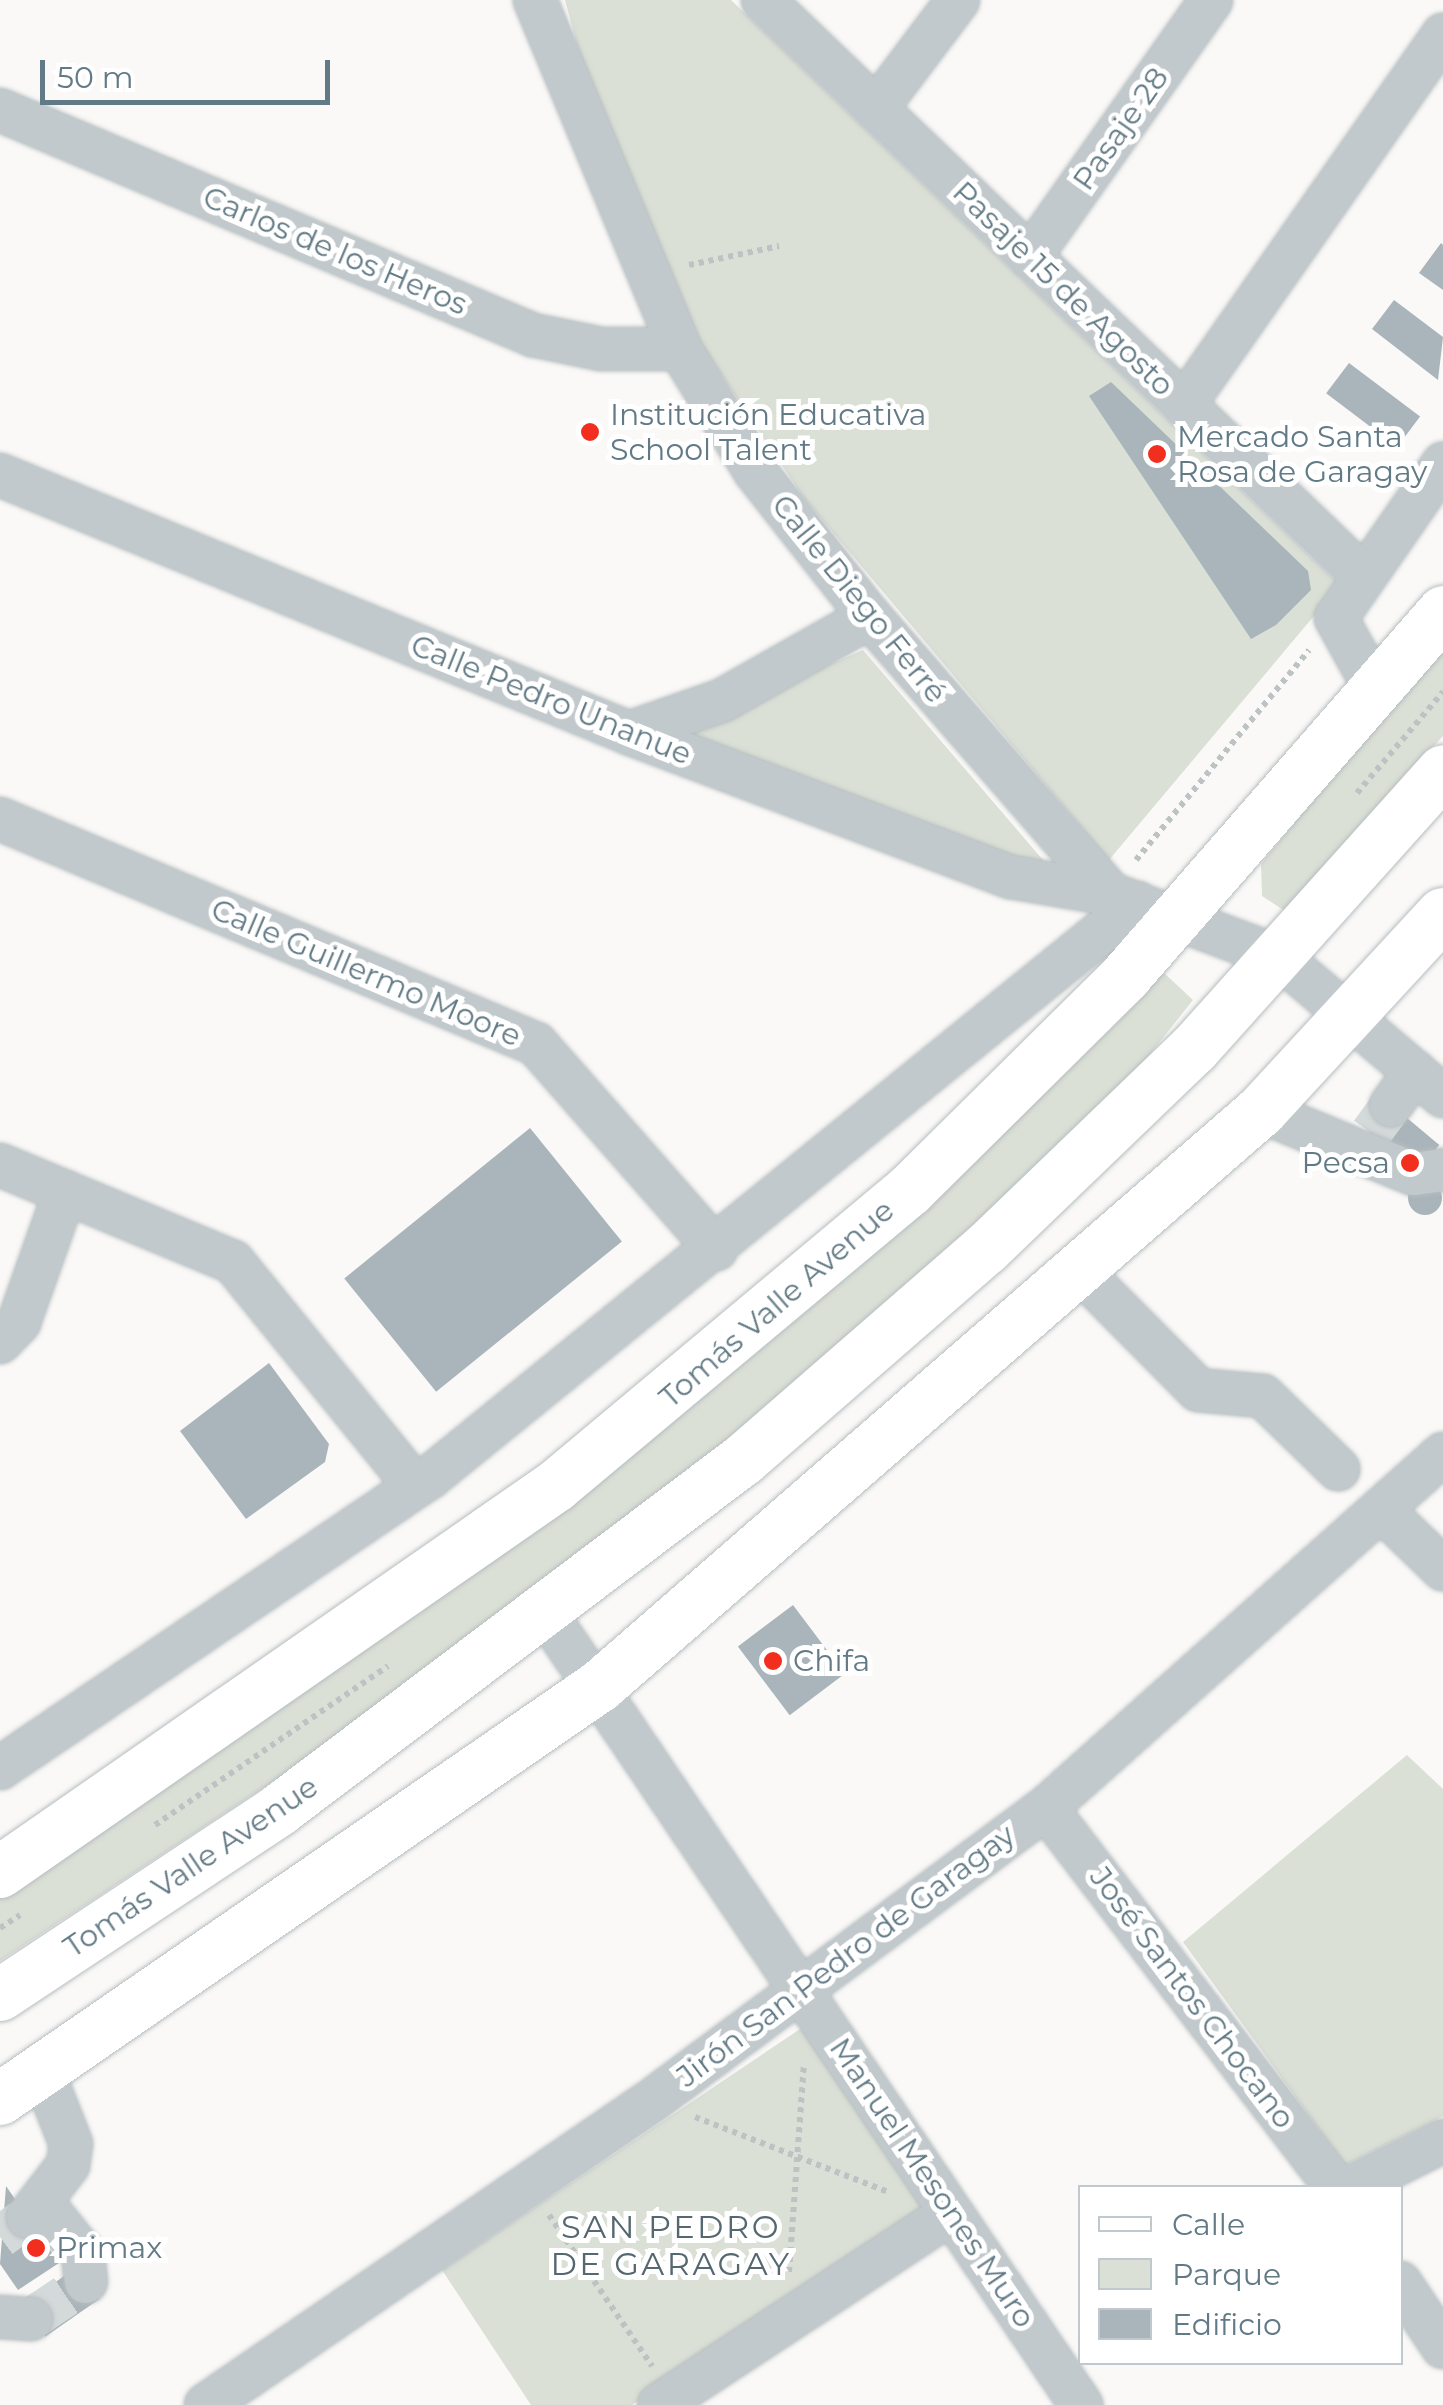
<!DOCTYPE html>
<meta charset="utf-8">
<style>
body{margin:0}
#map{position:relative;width:1443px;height:2405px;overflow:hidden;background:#faf9f7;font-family:Montserrat,sans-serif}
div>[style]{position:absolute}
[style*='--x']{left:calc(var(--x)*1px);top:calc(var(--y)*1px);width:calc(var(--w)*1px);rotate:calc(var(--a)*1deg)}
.green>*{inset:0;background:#dbe0d6}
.building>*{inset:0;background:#a9b5ba;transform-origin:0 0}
.round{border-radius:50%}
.minor-tunnel>*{height:42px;margin-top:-21px;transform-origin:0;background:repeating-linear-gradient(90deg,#d4d9da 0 42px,transparent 0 63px)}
.path>*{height:6px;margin-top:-3px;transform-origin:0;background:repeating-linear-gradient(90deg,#bdc2c4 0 5px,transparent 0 10px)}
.roads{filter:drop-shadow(0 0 2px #b6bdc0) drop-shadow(0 0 2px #b6bdc0)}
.minor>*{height:42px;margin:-21px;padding:0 21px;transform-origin:21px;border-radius:21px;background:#c2c9cc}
.major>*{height:52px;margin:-26px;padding:0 26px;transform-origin:26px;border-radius:26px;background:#fff}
.dots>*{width:28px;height:28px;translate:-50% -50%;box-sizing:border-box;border:5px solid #fff;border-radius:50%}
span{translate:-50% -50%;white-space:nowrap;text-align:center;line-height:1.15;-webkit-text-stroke:10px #fff;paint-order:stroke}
.street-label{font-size:30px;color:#627a85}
.poi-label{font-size:30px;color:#627a85}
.left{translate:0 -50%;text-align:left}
.right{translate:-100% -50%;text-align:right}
.neighbourhood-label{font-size:32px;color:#55686f;letter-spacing:2.5px}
.legend{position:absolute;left:1078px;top:2185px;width:325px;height:180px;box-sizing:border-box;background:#fff;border:2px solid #c0cace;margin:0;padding:12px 18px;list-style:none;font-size:30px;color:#627a85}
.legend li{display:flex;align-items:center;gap:20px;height:50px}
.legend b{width:50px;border:2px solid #c0cace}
.scale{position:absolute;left:40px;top:60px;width:290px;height:45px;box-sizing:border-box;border:5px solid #627a85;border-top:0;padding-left:12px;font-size:30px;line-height:35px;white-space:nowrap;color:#627a85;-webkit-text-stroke:8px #fff;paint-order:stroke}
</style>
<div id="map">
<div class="green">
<div style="clip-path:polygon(565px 0,731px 0,1340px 585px,1109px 860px,804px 498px,696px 337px,587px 83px)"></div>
<div style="clip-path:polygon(1443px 640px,1443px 736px,1285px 911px,1262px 896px,1261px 864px)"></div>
<div style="clip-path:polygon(863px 650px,1061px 881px,661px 737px)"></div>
<div style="clip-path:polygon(1163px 972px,1193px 1000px,1120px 1092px,695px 1475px,415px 1688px,0 1961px,0 1891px,422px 1602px)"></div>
<div style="clip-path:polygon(1407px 1755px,1443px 1789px,1443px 2116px,1345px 2165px,1183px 1942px)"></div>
<div style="clip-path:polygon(806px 2025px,927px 2207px,632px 2405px,531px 2405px,442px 2270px)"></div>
</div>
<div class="building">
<div style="clip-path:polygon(1441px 243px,1443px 245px,1443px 290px,1419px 273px)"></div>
<div style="clip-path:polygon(1394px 300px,1443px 337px,1438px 380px,1372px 329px)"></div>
<div style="left:1349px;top:363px;width:89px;height:38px;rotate:37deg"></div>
<div style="clip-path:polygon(1111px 382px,1308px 571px,1311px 590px,1276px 625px,1251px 639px,1089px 396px)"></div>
<div style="left:1388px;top:1102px;width:67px;height:35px;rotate:40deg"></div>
<div style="left:530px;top:1128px;width:146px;height:239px;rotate:51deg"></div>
<div class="round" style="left:1408px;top:1181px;width:34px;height:34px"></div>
<div style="clip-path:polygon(269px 1363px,329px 1444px,325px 1462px,246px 1519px,180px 1431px)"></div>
<div style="left:793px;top:1605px;width:86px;height:69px;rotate:53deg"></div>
<div style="clip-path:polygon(6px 2186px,59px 2263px,18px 2290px,0 2264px)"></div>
<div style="left:77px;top:2267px;width:39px;height:66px;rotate:55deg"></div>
</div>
<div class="minor-tunnel">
<div style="--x:1371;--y:1133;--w:34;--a:-54"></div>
<div style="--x:0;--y:2237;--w:34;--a:-36"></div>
<div style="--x:31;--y:2319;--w:66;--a:-33.9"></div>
</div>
<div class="path">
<div style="--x:689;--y:265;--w:92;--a:-11.9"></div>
<div style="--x:1357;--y:793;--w:133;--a:-49.6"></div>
<div style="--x:1136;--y:860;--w:272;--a:-50.5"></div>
<div style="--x:155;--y:1825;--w:282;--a:-34.3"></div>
<div style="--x:0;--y:1928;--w:24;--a:-33"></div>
<div style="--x:695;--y:2117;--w:207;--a:21.2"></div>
<div style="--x:549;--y:2215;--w:183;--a:55.7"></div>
<div style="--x:789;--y:2272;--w:208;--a:-85.9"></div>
</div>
<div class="roads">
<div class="minor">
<div style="--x:535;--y:0;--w:378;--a:67.4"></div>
<div style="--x:680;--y:349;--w:143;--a:58.4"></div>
<div style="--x:755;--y:471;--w:186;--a:51.8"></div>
<div style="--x:870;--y:617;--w:367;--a:49"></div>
<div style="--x:1111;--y:894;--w:179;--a:20.6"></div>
<div style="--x:1279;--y:957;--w:215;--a:40.3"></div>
<div style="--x:763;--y:0;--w:833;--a:43.83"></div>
<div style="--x:876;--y:109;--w:136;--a:-53"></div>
<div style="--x:0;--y:110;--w:579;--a:22.89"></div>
<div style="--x:533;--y:335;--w:69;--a:11.6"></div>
<div style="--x:601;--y:349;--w:79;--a:0"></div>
<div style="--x:1030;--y:257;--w:314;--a:-54.8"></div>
<div style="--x:1184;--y:405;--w:452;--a:-55"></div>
<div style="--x:0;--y:475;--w:680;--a:22.3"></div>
<div style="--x:629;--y:733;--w:408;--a:20.7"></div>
<div style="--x:1011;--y:877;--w:101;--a:9.6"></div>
<div style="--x:1377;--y:692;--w:85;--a:-119"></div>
<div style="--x:1336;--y:618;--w:188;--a:-55.2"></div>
<div style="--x:629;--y:733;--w:100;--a:-19.3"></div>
<div style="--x:723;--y:700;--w:169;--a:-29.5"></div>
<div style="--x:0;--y:819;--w:581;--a:22.77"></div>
<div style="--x:536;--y:1044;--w:273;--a:48.7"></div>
<div style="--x:1391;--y:1105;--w:41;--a:-54"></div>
<div style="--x:1261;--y:1111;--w:165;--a:22.4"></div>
<div style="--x:1414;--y:1174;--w:29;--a:-8"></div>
<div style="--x:0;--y:1165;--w:252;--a:22.6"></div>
<div style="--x:233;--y:1262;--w:289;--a:50.9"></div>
<div style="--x:1079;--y:1270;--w:169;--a:45.2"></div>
<div style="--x:1198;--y:1390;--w:65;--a:5.3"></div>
<div style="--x:1263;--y:1396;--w:105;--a:44.2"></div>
<div style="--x:0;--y:1342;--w:28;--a:-46"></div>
<div style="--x:19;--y:1322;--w:138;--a:-70.5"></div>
<div style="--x:1385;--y:1513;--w:81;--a:44"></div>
<div style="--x:547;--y:1615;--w:954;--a:55.94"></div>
<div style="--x:0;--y:1768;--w:519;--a:-34.09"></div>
<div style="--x:430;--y:1477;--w:911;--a:-39.07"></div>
<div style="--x:1046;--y:1808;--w:479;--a:52.6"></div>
<div style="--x:1349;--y:2188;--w:105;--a:-26.6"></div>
<div style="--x:43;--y:2204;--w:64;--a:51.3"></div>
<div style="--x:83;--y:2254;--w:28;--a:84"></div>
<div style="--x:28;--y:2217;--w:66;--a:-52.4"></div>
<div style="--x:68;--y:2165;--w:21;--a:-82"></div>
<div style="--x:71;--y:2144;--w:79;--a:-111.4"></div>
<div style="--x:1400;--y:2283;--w:77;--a:56.1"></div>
<div style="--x:0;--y:2317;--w:31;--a:4"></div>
<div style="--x:206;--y:2405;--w:543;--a:-34.33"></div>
<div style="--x:654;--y:2099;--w:488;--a:-36.6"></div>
<div style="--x:1046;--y:1808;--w:532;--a:-41.72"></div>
<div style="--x:659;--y:2405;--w:346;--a:-33.3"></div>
</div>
<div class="major">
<div style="--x:0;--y:1872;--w:677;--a:-34.77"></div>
<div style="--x:556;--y:1486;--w:460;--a:-39.9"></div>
<div style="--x:909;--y:1191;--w:305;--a:-44.7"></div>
<div style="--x:1126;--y:976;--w:483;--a:-48.9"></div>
<div style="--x:0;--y:1995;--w:335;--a:-33.5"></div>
<div style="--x:279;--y:1810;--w:581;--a:-37.03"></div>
<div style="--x:743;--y:1460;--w:322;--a:-41"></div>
<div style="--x:986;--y:1249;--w:289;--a:-43.9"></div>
<div style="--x:1194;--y:1049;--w:373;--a:-48.1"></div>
<div style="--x:0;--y:2099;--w:728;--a:-34.54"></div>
<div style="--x:600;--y:1686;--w:876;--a:-41.02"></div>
<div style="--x:1261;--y:1111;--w:268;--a:-47.3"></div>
</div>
</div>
<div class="dots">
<div style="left:590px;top:432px;background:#f22f1f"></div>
<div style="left:1157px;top:454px;background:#f22f1f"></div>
<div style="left:1410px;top:1163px;background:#f22f1f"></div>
<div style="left:773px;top:1661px;background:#f22f1f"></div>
<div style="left:36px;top:2248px;background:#f22f1f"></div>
</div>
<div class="street-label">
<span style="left:1121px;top:129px;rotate:-55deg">Pasaje 28</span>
<span style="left:335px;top:251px;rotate:23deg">Carlos de los Heros</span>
<span style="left:1063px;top:289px;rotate:44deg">Pasaje 15 de Agosto</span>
<span style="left:859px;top:599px;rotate:51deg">Calle Diego Ferré</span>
<span style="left:551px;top:700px;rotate:22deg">Calle Pedro Unanue</span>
<span style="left:366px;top:973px;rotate:23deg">Calle Guillermo Moore</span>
<span style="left:777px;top:1304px;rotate:-41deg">Tomás Valle Avenue</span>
<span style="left:191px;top:1867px;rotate:-34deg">Tomás Valle Avenue</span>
<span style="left:846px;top:1956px;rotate:-37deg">Jirón San Pedro de Garagay</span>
<span style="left:1192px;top:1998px;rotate:53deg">José Santos Chocano</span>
<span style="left:932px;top:2183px;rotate:56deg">Manuel Mesones Muro</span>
</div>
<div class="poi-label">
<span class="left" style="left:610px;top:432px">Institución Educativa<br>School Talent</span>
<span class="left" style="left:1177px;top:454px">Mercado Santa<br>Rosa de Garagay</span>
<span class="right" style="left:1390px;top:1163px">Pecsa</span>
<span class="left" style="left:793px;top:1661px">Chifa</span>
<span class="left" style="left:56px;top:2248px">Primax</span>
</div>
<div class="neighbourhood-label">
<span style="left:671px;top:2246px">SAN PEDRO<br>DE GARAGAY</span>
</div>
<ul class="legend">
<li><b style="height:12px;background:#fff"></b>Calle</li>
<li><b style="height:28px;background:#dbe0d6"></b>Parque</li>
<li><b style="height:28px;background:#a9b5ba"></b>Edificio</li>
</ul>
<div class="scale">50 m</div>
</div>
